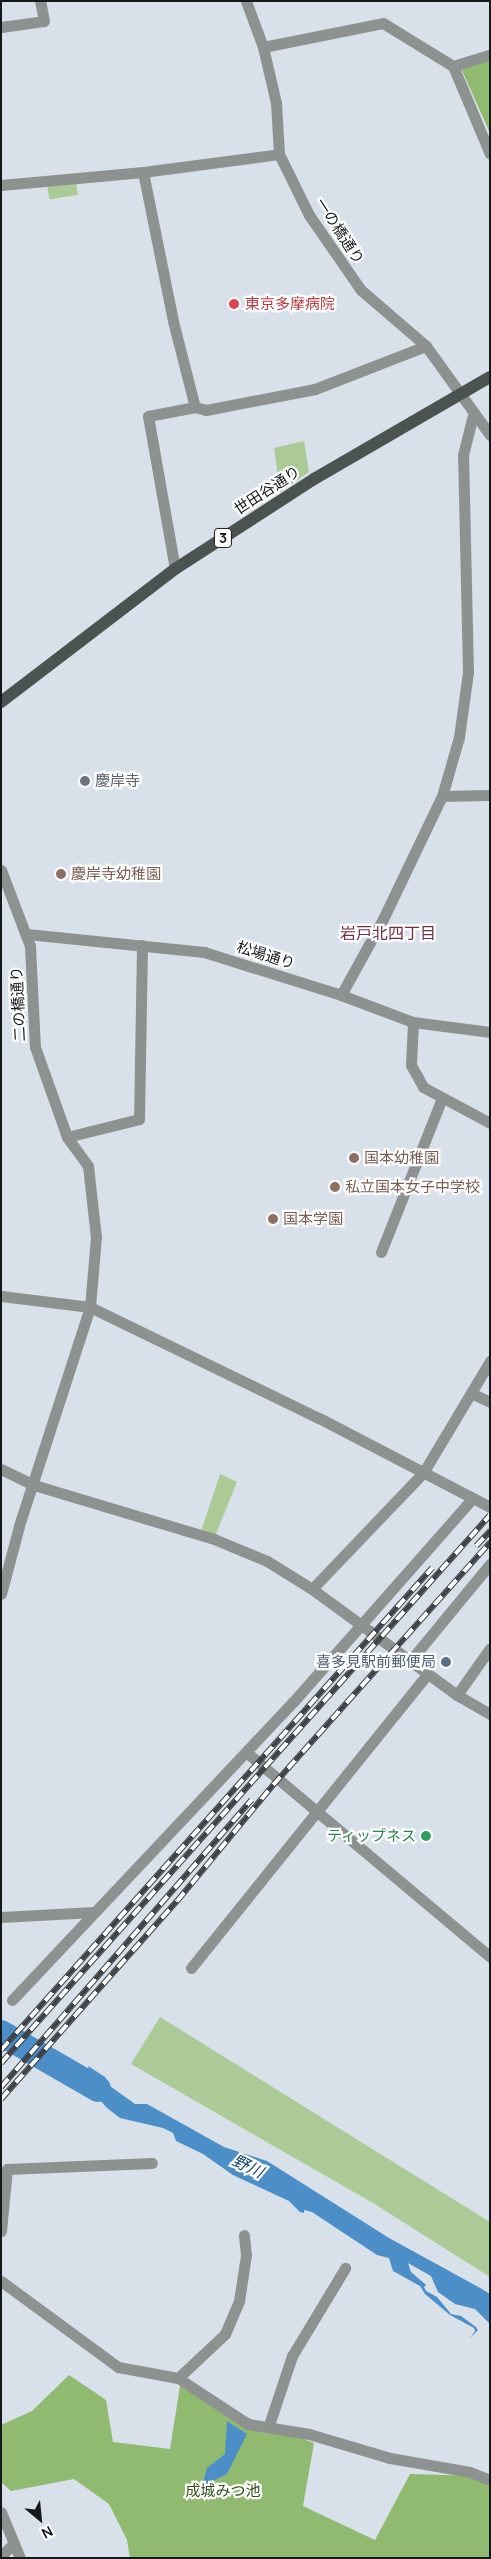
<!DOCTYPE html>
<meta charset="utf-8">
<style>
body{margin:0}
#map{position:relative;width:491px;height:2559px;overflow:hidden;background:#d8e1e9;font-family:Manrope,"Noto Sans JP",sans-serif}
div>[style]{position:absolute}
[style*='--x']{left:calc(var(--x)*1px);top:calc(var(--y)*1px);width:calc(var(--w)*1px);rotate:calc(var(--a)*1deg)}
.green>*{inset:0;background:#abca96;transform-origin:0 0}
.forest>*{inset:0;background:#8fba6f}
.water>*{inset:0;background:#4c8ec8}
.river>*{height:26px;margin:-13px;padding:0 13px;transform-origin:13px;border-radius:13px;background:#4c8ec8}
.minor>*{height:11px;margin:-5.5px;padding:0 5.5px;transform-origin:5.5px;border-radius:5.5px;background:#8d9290}
.primary>*{height:12px;margin:-6px;padding:0 6px;transform-origin:6px;border-radius:6px;background:#4a534f}
.rail>*{height:5.5px;margin-top:-2.75px;transform-origin:0;background:repeating-linear-gradient(90deg,#fff 0 11px,#3f4347 0 22px);box-sizing:border-box;border-block:1px solid #3f4347}
.dots>*{width:14px;height:14px;translate:-50% -50%;box-sizing:border-box;border:2px solid #fff;border-radius:50%}
span{translate:-50% -50%;white-space:nowrap;text-align:center;line-height:1.15;-webkit-text-stroke:4.5px #fff;paint-order:stroke}
.shield-label span{padding:1px 4px;background:#fff;border:1px solid;border-radius:4px;-webkit-text-stroke-width:0}
.shield-label{font-size:14px;color:#16191c;font-weight:700}
.street-label{font-size:15px;color:#16191c}
.health-label{font-size:15px;color:#be3a42}
.left{translate:0 -50%;text-align:left}
.worship-label{font-size:15px;color:#5b616d}
.education-label{font-size:15px;color:#785e54}
.service-label{font-size:15px;color:#4e5e75}
.right{translate:-100% -50%;text-align:right}
.leisure-label{font-size:15px;color:#27864d}
.park-label{font-size:15px;color:#314d19}
.neighbourhood-label{font-size:16px;color:#742e43}
.water-label{font-size:16px;color:#13436b;font-style:italic}
.frame{position:absolute;inset:0;border:2px solid #16191c;pointer-events:none}
.north{position:absolute;left:15px;top:2494px;width:50px;height:50px;-webkit-text-stroke:4px #fff;paint-order:stroke;rotate:152deg;font-size:14px;font-weight:700;line-height:20px;text-align:center;color:#16191c}
.north::after{content:'';display:block;margin:auto;width:18px;height:22px;background:#16191c;clip-path:polygon(50% 0,100% 100%,50% 72%,0 100%)}
</style>
<div id="map">
<div class="green">
<div style="left:76px;top:182px;width:13px;height:29px;rotate:81deg"></div>
<div style="clip-path:polygon(304px 441px,309px 472px,280px 492px,274px 448px)"></div>
<div style="clip-path:polygon(220px 1474px,237px 1482px,214px 1539px,200px 1534px)"></div>
<div style="clip-path:polygon(160px 2017px,490px 2222px,490px 2277px,373px 2203px,131px 2064px)"></div>
</div>
<div class="forest">
<div style="clip-path:polygon(490px 57px,490px 133px,460px 66px)"></div>
<div style="clip-path:polygon(69px 2375px,106px 2400px,113px 2442px,170px 2449px,180px 2386px,207px 2402px,314px 2443px,303px 2506px,375px 2540px,410px 2474px,480px 2476px,490px 2480px,490px 2558px,130px 2558px,127px 2540px,109px 2504px,74px 2479px,11px 2491px,1px 2482px,1px 2425px,32px 2411px)"></div>
</div>
<div class="water">
<div style="clip-path:polygon(88px 2066px,105px 2077px,110px 2086px,135px 2104px,147px 2104px,224px 2147px,267px 2161px,389px 2238px,482px 2289px,490px 2294px,490px 2324px,475px 2309px,455px 2304px,438px 2292px,431px 2276px,408px 2263px,411px 2272px,426px 2285px,424px 2287px,426px 2291px,437px 2297px,451px 2314px,461px 2316px,476px 2327px,478px 2330px,470px 2338px,475px 2331px,474px 2328px,450px 2315px,425px 2294px,420px 2286px,393px 2271px,389px 2258px,377px 2255px,312px 2212px,304px 2210px,304px 2213px,300px 2212px,289px 2201px,233px 2175px,203px 2154px,176px 2141px,173px 2133px,163px 2128px,120px 2118px,107px 2108px,90px 2089px,62px 2076px,71px 2068px,84px 2078px,89px 2073px)"></div>
<div style="clip-path:polygon(227px 2421px,247px 2434px,227px 2474px,202px 2486px,207px 2468px,225px 2454px)"></div>
</div>
<div class="river">
<div style="--x:1;--y:2033;--w:112;--a:30"></div>
</div>
<div class="minor">
<div style="--x:246;--y:1;--w:49;--a:69.7"></div>
<div style="--x:263;--y:47;--w:57;--a:76.9"></div>
<div style="--x:276;--y:103;--w:51;--a:86.6"></div>
<div style="--x:279;--y:154;--w:68;--a:63.8"></div>
<div style="--x:309;--y:215;--w:91;--a:55.3"></div>
<div style="--x:361;--y:290;--w:86;--a:40.7"></div>
<div style="--x:426;--y:346;--w:110;--a:54.3"></div>
<div style="--x:1;--y:27;--w:43;--a:-7.9"></div>
<div style="--x:44;--y:21;--w:20;--a:-101"></div>
<div style="--x:263;--y:47;--w:122;--a:-11.3"></div>
<div style="--x:383;--y:23;--w:82;--a:31.6"></div>
<div style="--x:453;--y:66;--w:95;--a:67.2"></div>
<div style="--x:453;--y:66;--w:39;--a:-17"></div>
<div style="--x:143;--y:172;--w:152;--a:78.6"></div>
<div style="--x:173;--y:321;--w:89;--a:75.7"></div>
<div style="--x:1;--y:185;--w:143;--a:-5.2"></div>
<div style="--x:143;--y:172;--w:137;--a:-7.5"></div>
<div style="--x:175;--y:569;--w:155;--a:-100"></div>
<div style="--x:148;--y:416;--w:48;--a:-10.8"></div>
<div style="--x:195;--y:407;--w:11;--a:15"></div>
<div style="--x:206;--y:410;--w:111;--a:-10.9"></div>
<div style="--x:315;--y:389;--w:119;--a:-21.2"></div>
<div style="--x:442;--y:796;--w:48;--a:-1.2"></div>
<div style="--x:1;--y:870;--w:81;--a:69.1"></div>
<div style="--x:30;--y:946;--w:101;--a:87.2"></div>
<div style="--x:35;--y:1047;--w:96;--a:70.4"></div>
<div style="--x:67;--y:1137;--w:36;--a:54"></div>
<div style="--x:88;--y:1166;--w:71;--a:83.6"></div>
<div style="--x:96;--y:1237;--w:70;--a:94.9"></div>
<div style="--x:90;--y:1307;--w:230;--a:108"></div>
<div style="--x:19;--y:1526;--w:70;--a:104.8"></div>
<div style="--x:27;--y:934;--w:178;--a:5.8"></div>
<div style="--x:204;--y:952;--w:144;--a:17.4"></div>
<div style="--x:341;--y:995;--w:77;--a:20.6"></div>
<div style="--x:413;--y:1022;--w:78;--a:7.4"></div>
<div style="--x:341;--y:995;--w:87;--a:-61.1"></div>
<div style="--x:383;--y:919;--w:136;--a:-64.4"></div>
<div style="--x:442;--y:796;--w:61;--a:-73.9"></div>
<div style="--x:459;--y:737;--w:66;--a:-82.1"></div>
<div style="--x:468;--y:672;--w:217;--a:-91.3"></div>
<div style="--x:463;--y:455;--w:41;--a:-76"></div>
<div style="--x:413;--y:1022;--w:43;--a:92.7"></div>
<div style="--x:411;--y:1065;--w:25;--a:61"></div>
<div style="--x:423;--y:1087;--w:76;--a:28.2"></div>
<div style="--x:67;--y:1137;--w:74;--a:-14"></div>
<div style="--x:139;--y:1119;--w:174;--a:-89"></div>
<div style="--x:381;--y:1252;--w:166;--a:-68.4"></div>
<div style="--x:1;--y:1296;--w:90;--a:7"></div>
<div style="--x:90;--y:1307;--w:254;--a:25.9"></div>
<div style="--x:319;--y:1418;--w:193;--a:27.5"></div>
<div style="--x:473;--y:1394;--w:19;--a:25"></div>
<div style="--x:1;--y:1469;--w:37;--a:26"></div>
<div style="--x:34;--y:1485;--w:188;--a:16.7"></div>
<div style="--x:214;--y:1539;--w:57;--a:22.5"></div>
<div style="--x:267;--y:1561;--w:53;--a:31.9"></div>
<div style="--x:312;--y:1589;--w:180;--a:36.2"></div>
<div style="--x:457;--y:1695;--w:38;--a:30"></div>
<div style="--x:312;--y:1589;--w:161;--a:-46.3"></div>
<div style="--x:423;--y:1473;--w:131;--a:-59.1"></div>
<div style="--x:410;--y:1661;--w:126;--a:-50.5"></div>
<div style="--x:457;--y:1695;--w:57;--a:-54.9"></div>
<div style="--x:246;--y:1752;--w:319;--a:40"></div>
<div style="--x:1;--y:1917;--w:93;--a:-3.1"></div>
<div style="--x:191;--y:1968;--w:377;--a:-51.2"></div>
<div style="--x:12;--y:2000;--w:410;--a:-46.7"></div>
<div style="--x:293;--y:1702;--w:272;--a:-48.6"></div>
<div style="--x:1;--y:2231;--w:62;--a:-84.5"></div>
<div style="--x:7;--y:2169;--w:145;--a:-2.4"></div>
<div style="--x:1;--y:2281;--w:145;--a:36.3"></div>
<div style="--x:118;--y:2367;--w:61;--a:10.4"></div>
<div style="--x:178;--y:2378;--w:84;--a:33.3"></div>
<div style="--x:248;--y:2424;--w:62;--a:9.3"></div>
<div style="--x:309;--y:2434;--w:84;--a:16.5"></div>
<div style="--x:390;--y:2458;--w:81;--a:9.9"></div>
<div style="--x:470;--y:2472;--w:22;--a:22"></div>
<div style="--x:178;--y:2378;--w:64;--a:-43.1"></div>
<div style="--x:225;--y:2334;--w:36;--a:-67"></div>
<div style="--x:239;--y:2301;--w:47;--a:-81.3"></div>
<div style="--x:246;--y:2255;--w:20;--a:-96"></div>
<div style="--x:269;--y:2425;--w:73;--a:-71.6"></div>
<div style="--x:292;--y:2356;--w:103;--a:-58.9"></div>
<div style="--x:1;--y:2512;--w:50;--a:67.6"></div>
<div style="--x:1;--y:2556;--w:18;--a:-45"></div>
</div>
<div class="primary">
<div style="--x:1;--y:702;--w:219;--a:-37.4"></div>
<div style="--x:175;--y:569;--w:166;--a:-32.9"></div>
<div style="--x:314;--y:479;--w:203;--a:-30.1"></div>
</div>
<div class="rail">
<div style="--x:476;--y:1546;--w:21;--a:-47"></div>
<div style="--x:1;--y:2050;--w:647;--a:-48.2"></div>
<div style="--x:1;--y:2063;--w:734;--a:-48.26"></div>
<div style="--x:1;--y:2087;--w:381;--a:-48.9"></div>
<div style="--x:1;--y:2099;--w:265;--a:-48.4"></div>
<div style="--x:177;--y:1901;--w:151;--a:-50.4"></div>
<div style="--x:273;--y:1785;--w:326;--a:-48.2"></div>
</div>
<div class="dots">
<div style="left:234px;top:304px;background:#e0444e"></div>
<div style="left:85px;top:781px;background:#6b7280"></div>
<div style="left:61px;top:874px;background:#8d6e63"></div>
<div style="left:354px;top:1158px;background:#8d6e63"></div>
<div style="left:335px;top:1187px;background:#8d6e63"></div>
<div style="left:273px;top:1219px;background:#8d6e63"></div>
<div style="left:446px;top:1662px;background:#5c6f8a"></div>
<div style="left:426px;top:1836px;background:#2e9e5b"></div>
</div>
<div class="shield-label">
<span style="left:223px;top:538px">3</span>
</div>
<div class="street-label">
<span style="left:340px;top:231px;rotate:57deg">一の橋通り</span>
<span style="left:267px;top:490px;rotate:-33deg">世田谷通り</span>
<span style="left:266px;top:955px;rotate:17deg">松場通り</span>
<span style="left:18px;top:1004px;rotate:-93deg">二の橋通り</span>
</div>
<div class="health-label">
<span class="left" style="left:245px;top:304px">東京多摩病院</span>
</div>
<div class="worship-label">
<span class="left" style="left:95px;top:781px">慶岸寺</span>
</div>
<div class="education-label">
<span class="left" style="left:71px;top:874px">慶岸寺幼稚園</span>
<span class="left" style="left:364px;top:1158px">国本幼稚園</span>
<span class="left" style="left:345px;top:1187px">私立国本女子中学校</span>
<span class="left" style="left:283px;top:1219px">国本学園</span>
</div>
<div class="service-label">
<span class="right" style="left:436px;top:1662px">喜多見駅前郵便局</span>
</div>
<div class="leisure-label">
<span class="right" style="left:416px;top:1836px">ティップネス</span>
</div>
<div class="park-label">
<span style="left:223px;top:2491px">成城みつ池</span>
</div>
<div class="neighbourhood-label">
<span style="left:388px;top:933px">岩戸北四丁目</span>
</div>
<div class="water-label">
<span style="left:248px;top:2166px;rotate:26deg">野川</span>
</div>
<div class="frame"></div>
<div class="north">N</div>
</div>
